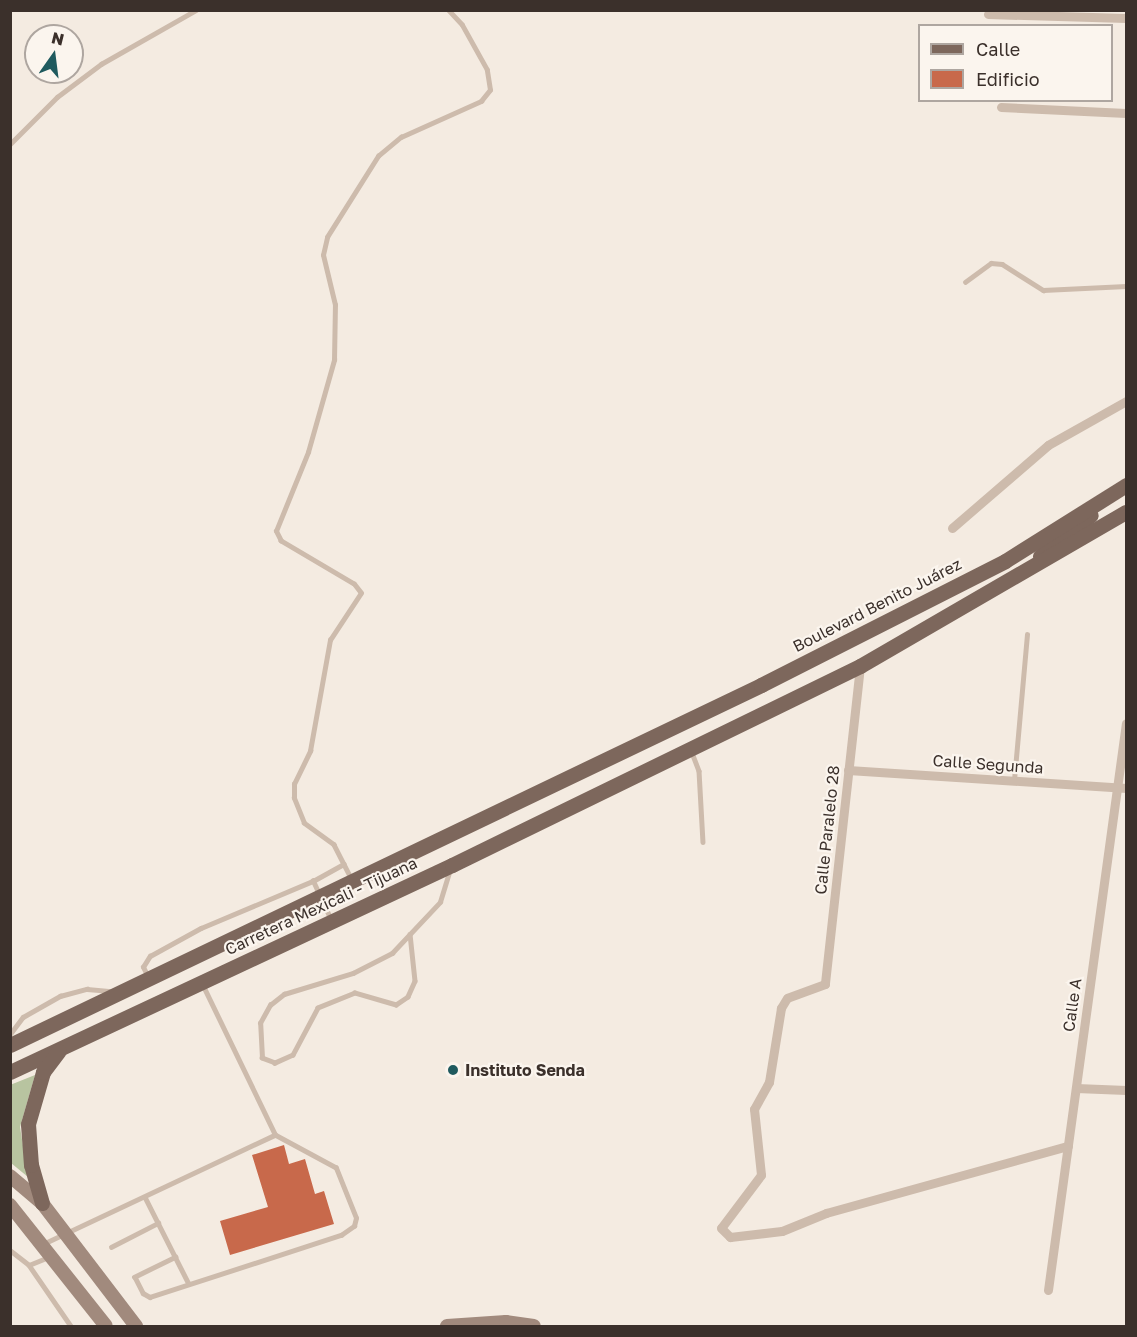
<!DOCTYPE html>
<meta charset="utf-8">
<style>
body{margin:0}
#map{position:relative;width:1137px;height:1337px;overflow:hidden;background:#f4ebe1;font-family:"Golos Text",sans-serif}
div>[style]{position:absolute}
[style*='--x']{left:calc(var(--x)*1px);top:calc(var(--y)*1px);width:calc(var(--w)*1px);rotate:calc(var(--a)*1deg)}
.green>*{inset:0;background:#b8c4a0}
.building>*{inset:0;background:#c8694b}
.service>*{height:4.5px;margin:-2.25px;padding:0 2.25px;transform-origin:2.25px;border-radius:2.25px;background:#cdbbac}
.minor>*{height:9px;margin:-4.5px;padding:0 4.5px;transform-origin:4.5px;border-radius:4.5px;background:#cdbbac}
.secondary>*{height:14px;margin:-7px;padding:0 7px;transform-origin:7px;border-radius:7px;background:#a18a7d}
.primary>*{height:15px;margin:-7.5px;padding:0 7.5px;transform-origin:7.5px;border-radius:7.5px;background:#7d675c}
.dots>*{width:16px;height:16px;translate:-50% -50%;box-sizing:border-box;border:3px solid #fbf5ee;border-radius:50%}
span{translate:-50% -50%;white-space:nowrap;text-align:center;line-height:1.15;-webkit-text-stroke:4.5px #fbf5ee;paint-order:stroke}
.street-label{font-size:16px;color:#3b302b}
.poi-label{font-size:16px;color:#3b302b;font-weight:700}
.left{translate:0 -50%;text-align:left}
.frame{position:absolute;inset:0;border:12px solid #3b302b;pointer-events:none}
.legend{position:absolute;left:918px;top:24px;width:195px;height:78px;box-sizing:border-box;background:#fbf5ee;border:2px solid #aea6a0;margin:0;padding:8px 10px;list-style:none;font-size:18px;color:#3b302b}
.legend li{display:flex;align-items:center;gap:12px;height:30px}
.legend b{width:30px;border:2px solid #aea6a0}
.north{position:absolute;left:24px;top:24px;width:60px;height:60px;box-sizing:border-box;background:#fbf5ee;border:2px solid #aea6a0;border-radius:50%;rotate:14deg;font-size:16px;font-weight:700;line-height:24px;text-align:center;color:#3b302b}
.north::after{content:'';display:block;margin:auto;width:21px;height:27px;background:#1f5a5e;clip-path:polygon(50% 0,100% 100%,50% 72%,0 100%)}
</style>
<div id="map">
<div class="green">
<div style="clip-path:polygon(35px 1075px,20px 1127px,28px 1177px,11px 1163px,10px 1085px)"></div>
</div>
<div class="building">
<div style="clip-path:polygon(284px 1145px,289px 1164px,305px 1159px,315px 1194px,324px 1191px,334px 1224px,230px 1255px,220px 1221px,268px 1207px,252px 1155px)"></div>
</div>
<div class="service">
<div style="--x:10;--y:144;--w:66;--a:-45"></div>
<div style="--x:57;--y:97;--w:55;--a:-36.9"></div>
<div style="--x:101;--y:64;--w:109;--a:-29.6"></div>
<div style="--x:965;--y:282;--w:32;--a:-36"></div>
<div style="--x:991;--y:263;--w:11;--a:5"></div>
<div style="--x:1002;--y:264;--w:49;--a:32.4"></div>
<div style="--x:1043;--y:290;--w:83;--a:-2.8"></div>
<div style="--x:691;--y:750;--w:22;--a:69"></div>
<div style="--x:699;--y:771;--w:71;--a:86.8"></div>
<div style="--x:1014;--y:780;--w:146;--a:-84.9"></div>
<div style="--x:351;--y:879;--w:38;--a:-117"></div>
<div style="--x:334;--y:845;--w:37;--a:-144"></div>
<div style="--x:304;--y:823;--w:27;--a:-112"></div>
<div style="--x:294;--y:798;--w:14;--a:-90"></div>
<div style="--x:294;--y:784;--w:37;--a:-64"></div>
<div style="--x:310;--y:751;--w:113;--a:-79.8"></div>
<div style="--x:330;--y:640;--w:56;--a:-56.6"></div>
<div style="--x:361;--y:593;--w:11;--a:-128"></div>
<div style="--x:354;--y:584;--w:85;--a:-149.5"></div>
<div style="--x:281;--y:541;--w:11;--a:-117"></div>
<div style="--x:276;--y:531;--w:85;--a:-67.9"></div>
<div style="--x:308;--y:452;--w:96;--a:-74.2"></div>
<div style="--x:334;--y:360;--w:55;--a:-89"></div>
<div style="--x:335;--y:305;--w:51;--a:-103.5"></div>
<div style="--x:323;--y:255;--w:18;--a:-77"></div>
<div style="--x:327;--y:237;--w:96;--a:-57.8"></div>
<div style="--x:378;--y:156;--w:30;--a:-40"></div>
<div style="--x:401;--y:137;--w:88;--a:-24.2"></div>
<div style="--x:481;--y:101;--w:14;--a:-51"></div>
<div style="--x:490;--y:90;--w:20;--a:-99"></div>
<div style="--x:487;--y:70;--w:51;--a:-119.1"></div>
<div style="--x:462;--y:25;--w:21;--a:-133"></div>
<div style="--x:330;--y:918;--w:41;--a:-114.7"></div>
<div style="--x:313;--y:881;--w:35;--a:-29"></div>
<div style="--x:410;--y:934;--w:47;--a:83.9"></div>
<div style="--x:415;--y:981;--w:17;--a:114"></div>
<div style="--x:408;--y:997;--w:14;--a:146"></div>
<div style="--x:396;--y:1005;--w:43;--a:-163.7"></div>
<div style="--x:355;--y:993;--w:40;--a:158"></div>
<div style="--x:318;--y:1008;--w:53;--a:118"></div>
<div style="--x:293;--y:1055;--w:20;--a:156"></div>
<div style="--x:275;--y:1063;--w:14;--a:-159"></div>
<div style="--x:262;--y:1058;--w:35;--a:-93"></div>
<div style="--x:260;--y:1023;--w:21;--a:-61"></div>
<div style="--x:270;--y:1005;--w:18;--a:-38"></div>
<div style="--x:284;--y:994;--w:72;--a:-16.9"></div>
<div style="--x:353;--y:973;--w:44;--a:-27.1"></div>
<div style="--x:392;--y:953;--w:70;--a:-46.7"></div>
<div style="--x:440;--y:902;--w:34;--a:-73"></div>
<div style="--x:148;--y:977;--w:11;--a:-117"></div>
<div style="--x:143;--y:967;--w:13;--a:-58"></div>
<div style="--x:150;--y:956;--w:58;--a:-28.8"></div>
<div style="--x:201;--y:928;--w:121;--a:-22.8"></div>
<div style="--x:10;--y:1034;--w:21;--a:-53"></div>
<div style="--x:23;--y:1017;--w:43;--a:-29.6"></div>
<div style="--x:60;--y:996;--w:28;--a:-15"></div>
<div style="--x:87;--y:989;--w:24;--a:5"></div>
<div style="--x:145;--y:1197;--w:97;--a:63.2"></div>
<div style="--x:45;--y:1243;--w:254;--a:-25.2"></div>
<div style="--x:275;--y:1135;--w:165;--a:-115.8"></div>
<div style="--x:111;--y:1247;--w:53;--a:-27.1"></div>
<div style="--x:10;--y:1250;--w:24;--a:38"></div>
<div style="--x:29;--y:1265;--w:22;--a:-22"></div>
<div style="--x:176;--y:1257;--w:46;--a:154"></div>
<div style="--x:135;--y:1277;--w:18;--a:63"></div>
<div style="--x:143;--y:1293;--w:8;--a:30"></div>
<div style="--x:150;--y:1297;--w:201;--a:-18"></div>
<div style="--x:341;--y:1235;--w:16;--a:-35"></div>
<div style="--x:354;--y:1226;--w:8;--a:-76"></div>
<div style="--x:356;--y:1218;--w:54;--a:-111.8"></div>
<div style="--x:336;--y:1168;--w:69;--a:-151.6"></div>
<div style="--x:29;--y:1265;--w:74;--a:55.5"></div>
</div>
<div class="minor">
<div style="--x:988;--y:14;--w:138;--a:1.7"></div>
<div style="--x:1001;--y:107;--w:125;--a:2.7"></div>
<div style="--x:952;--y:528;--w:127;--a:-40.8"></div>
<div style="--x:1048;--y:445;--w:90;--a:-29.4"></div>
<div style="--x:860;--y:666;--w:320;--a:96.3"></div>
<div style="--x:825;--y:984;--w:40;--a:159.8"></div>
<div style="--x:787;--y:998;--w:12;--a:121"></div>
<div style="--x:781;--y:1008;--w:75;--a:99.2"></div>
<div style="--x:769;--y:1082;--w:31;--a:119"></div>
<div style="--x:754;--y:1109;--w:66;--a:83.9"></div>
<div style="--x:761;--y:1175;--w:66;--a:127"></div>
<div style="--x:721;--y:1228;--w:13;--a:45"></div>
<div style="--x:730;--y:1237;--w:52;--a:-6.6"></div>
<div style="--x:782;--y:1231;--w:48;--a:-22.2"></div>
<div style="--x:826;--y:1213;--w:251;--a:-15.5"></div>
<div style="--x:848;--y:770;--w:279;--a:3.7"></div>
<div style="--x:1076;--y:1088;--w:50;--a:2.3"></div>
<div style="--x:1048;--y:1290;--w:572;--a:-82.17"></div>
</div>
<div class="secondary">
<div style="--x:10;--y:1176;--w:42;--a:40.2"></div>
<div style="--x:42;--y:1203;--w:155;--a:52.6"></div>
<div style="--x:10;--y:1205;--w:154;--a:51.6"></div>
<div style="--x:447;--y:1326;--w:59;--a:-3.9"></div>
<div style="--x:506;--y:1322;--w:28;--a:8"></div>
</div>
<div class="primary">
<div style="--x:1040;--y:556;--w:65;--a:-38.8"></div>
<div style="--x:10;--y:1045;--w:833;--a:-25.61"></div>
<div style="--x:761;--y:685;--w:274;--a:-26.9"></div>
<div style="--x:1005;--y:561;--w:143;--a:-32.1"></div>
<div style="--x:10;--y:1072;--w:488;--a:-25.1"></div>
<div style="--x:452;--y:865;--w:454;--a:-26"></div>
<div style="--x:860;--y:666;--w:307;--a:-30.1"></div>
<div style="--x:42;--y:1203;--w:40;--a:-106"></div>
<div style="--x:31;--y:1165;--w:41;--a:-94.2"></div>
<div style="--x:28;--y:1124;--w:54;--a:-73.9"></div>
<div style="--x:43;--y:1072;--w:26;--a:-53"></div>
</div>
<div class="dots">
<div style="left:453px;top:1070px;background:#1f5a5e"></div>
</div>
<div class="street-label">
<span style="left:877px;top:605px;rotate:-27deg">Boulevard Benito Juárez</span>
<span style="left:988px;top:764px;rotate:4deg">Calle Segunda</span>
<span style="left:827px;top:830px;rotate:-84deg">Calle Paralelo 28</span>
<span style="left:321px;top:906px;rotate:-25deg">Carretera Mexicali - Tijuana</span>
<span style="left:1072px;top:1005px;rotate:-82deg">Calle A</span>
</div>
<div class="poi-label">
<span class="left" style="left:465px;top:1070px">Instituto Senda</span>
</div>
<div class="frame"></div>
<ul class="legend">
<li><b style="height:8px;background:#7d675c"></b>Calle</li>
<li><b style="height:16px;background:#c8694b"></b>Edificio</li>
</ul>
<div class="north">N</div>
</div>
